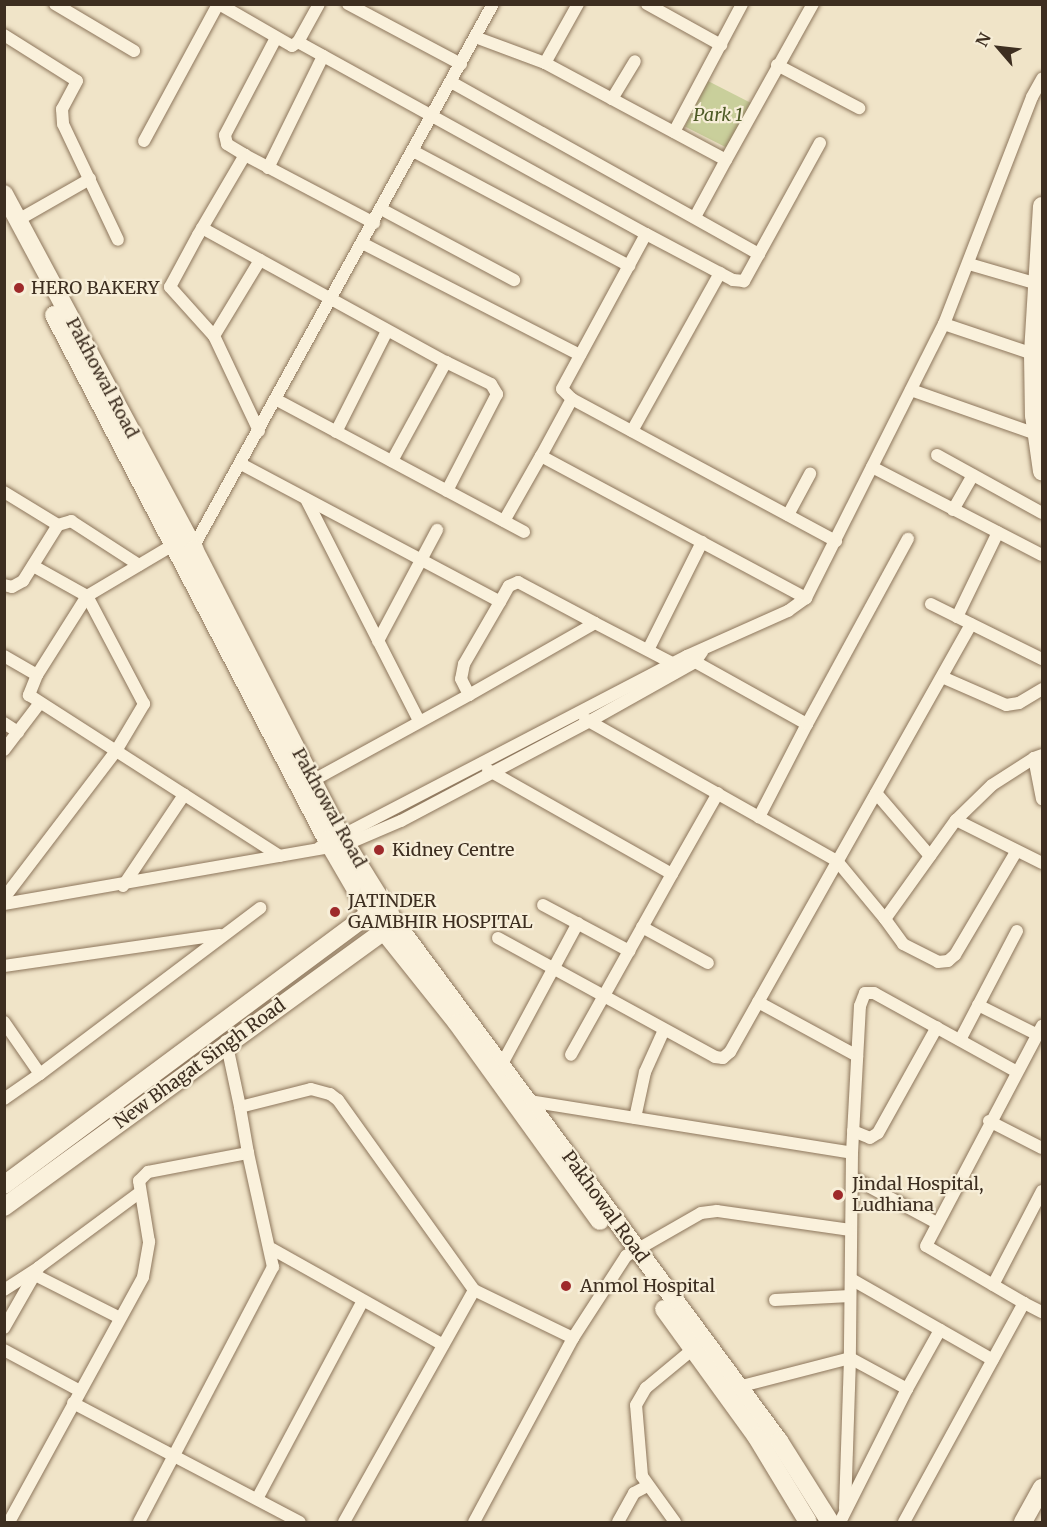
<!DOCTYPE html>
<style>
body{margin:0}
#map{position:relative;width:1047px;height:1527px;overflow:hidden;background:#f0e4c8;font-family:Merriweather,serif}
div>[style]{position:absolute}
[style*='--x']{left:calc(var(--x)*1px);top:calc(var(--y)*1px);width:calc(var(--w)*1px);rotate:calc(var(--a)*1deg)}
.green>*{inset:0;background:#c9cf9b;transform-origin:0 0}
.roads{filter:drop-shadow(0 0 2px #8d765c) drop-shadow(0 0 2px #8d765c)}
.street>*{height:12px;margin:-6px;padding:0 6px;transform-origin:6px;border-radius:6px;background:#faf1dc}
.secondary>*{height:18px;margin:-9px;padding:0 9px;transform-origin:9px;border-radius:9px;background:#faf1dc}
.dots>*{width:16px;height:16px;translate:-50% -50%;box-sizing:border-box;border:3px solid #f7eed8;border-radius:50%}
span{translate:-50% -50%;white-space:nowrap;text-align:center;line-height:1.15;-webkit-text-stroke:4.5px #f7eed8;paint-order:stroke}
.park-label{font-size:18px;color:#4d5a26;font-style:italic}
.poi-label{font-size:18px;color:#3d2e20}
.left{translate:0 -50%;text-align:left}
.street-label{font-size:18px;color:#3d2e20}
.frame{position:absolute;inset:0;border:6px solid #3d2e20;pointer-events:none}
.north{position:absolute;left:969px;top:18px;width:60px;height:60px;-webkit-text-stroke:4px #f7eed8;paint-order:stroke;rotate:298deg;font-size:16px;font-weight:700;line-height:24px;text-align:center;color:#3d2e20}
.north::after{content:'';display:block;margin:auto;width:21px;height:27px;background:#3d2e20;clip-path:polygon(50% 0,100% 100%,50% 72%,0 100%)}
</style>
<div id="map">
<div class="green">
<div style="left:708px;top:81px;width:51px;height:51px;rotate:27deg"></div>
</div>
<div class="roads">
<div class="street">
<div style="--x:55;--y:4;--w:92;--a:30.7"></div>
<div style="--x:219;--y:4;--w:84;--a:29.9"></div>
<div style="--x:292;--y:46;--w:7;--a:-34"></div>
<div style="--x:298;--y:42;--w:43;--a:-61.1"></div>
<div style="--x:348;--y:4;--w:128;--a:28"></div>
<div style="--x:647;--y:4;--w:85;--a:29"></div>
<div style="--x:4;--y:35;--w:86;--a:32.2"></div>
<div style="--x:77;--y:81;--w:32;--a:118"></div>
<div style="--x:62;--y:109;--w:15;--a:86"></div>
<div style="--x:63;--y:124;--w:128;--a:64.6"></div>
<div style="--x:475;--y:37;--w:75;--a:20.4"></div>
<div style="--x:545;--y:63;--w:205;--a:28.2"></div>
<div style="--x:726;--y:160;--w:179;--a:-60.9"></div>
<div style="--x:298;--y:42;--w:397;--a:28.9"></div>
<div style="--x:545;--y:63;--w:68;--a:-60.8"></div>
<div style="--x:777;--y:65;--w:93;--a:27.7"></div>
<div style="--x:451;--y:82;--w:353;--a:29.2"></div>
<div style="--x:612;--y:99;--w:44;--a:-58.8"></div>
<div style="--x:674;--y:132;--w:145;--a:-62"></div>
<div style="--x:144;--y:141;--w:156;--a:-61.6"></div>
<div style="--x:820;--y:143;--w:158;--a:118.8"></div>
<div style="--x:744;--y:281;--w:11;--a:-175"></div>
<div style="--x:733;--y:280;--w:98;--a:-152.1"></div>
<div style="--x:646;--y:234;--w:176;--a:118.5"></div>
<div style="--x:562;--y:389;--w:14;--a:45"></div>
<div style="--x:572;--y:399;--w:300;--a:28.3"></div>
<div style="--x:413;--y:151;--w:245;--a:28"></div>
<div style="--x:245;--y:155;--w:21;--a:-149"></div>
<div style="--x:227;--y:144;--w:9;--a:-103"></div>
<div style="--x:225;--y:135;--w:110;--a:-62.3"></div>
<div style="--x:268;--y:168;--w:125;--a:-63.8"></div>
<div style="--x:381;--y:209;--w:151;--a:28.1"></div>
<div style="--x:695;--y:217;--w:65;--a:-61.5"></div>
<div style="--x:18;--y:220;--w:83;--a:-29.7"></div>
<div style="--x:202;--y:228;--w:278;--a:28.8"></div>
<div style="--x:446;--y:362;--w:113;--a:118.6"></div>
<div style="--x:362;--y:243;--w:245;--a:27.2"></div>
<div style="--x:969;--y:264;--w:68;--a:16.3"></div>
<div style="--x:944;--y:324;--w:94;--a:18.6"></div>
<div style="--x:214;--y:336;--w:89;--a:-58.8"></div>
<div style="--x:446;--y:362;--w:50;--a:26.1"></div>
<div style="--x:491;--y:384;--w:12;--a:59"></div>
<div style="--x:497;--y:394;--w:109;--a:117.3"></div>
<div style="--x:911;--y:390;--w:133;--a:19.4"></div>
<div style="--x:277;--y:400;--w:280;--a:28.1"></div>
<div style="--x:259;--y:431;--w:105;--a:-115.3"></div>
<div style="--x:214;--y:336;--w:66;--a:-131.9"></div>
<div style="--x:170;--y:287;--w:59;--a:-61.7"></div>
<div style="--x:198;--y:235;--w:93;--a:-59.6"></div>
<div style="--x:245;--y:155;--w:146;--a:27.8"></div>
<div style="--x:632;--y:431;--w:181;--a:-60.9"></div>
<div style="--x:336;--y:432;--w:113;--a:-63.2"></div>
<div style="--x:937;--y:455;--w:120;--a:28.9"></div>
<div style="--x:541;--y:456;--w:65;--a:-61.5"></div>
<div style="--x:241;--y:464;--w:293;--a:28"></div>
<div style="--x:500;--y:602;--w:72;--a:120.1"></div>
<div style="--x:464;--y:664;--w:15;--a:101"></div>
<div style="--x:461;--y:679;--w:18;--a:63"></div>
<div style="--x:469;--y:695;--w:179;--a:151.3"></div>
<div style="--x:872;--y:467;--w:191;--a:27.4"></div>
<div style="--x:4;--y:492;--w:63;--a:31.4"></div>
<div style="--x:58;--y:525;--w:14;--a:-17"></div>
<div style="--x:71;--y:521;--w:81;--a:32.9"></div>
<div style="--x:306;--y:499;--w:249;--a:63"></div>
<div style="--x:953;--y:510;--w:40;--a:-60.3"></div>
<div style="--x:788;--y:515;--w:47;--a:-61.8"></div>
<div style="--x:504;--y:521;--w:75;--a:-60.4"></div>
<div style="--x:541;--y:456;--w:301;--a:28.2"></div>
<div style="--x:178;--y:542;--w:106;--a:149.3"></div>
<div style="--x:87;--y:596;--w:93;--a:122.3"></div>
<div style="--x:37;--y:675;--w:22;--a:112"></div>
<div style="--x:29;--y:695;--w:298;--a:32.7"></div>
<div style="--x:190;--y:553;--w:627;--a:-61.11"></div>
<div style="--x:4;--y:585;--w:8;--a:14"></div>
<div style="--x:12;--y:587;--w:13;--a:-29"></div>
<div style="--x:23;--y:581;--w:66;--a:-58"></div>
<div style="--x:500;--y:602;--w:18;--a:-61"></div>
<div style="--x:509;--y:586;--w:10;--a:-24"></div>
<div style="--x:518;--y:582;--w:87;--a:28"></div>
<div style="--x:931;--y:604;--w:124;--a:26.4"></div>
<div style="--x:957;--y:617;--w:94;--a:-64.2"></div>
<div style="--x:378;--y:641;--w:126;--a:-62"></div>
<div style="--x:648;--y:650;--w:121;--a:-63.4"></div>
<div style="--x:4;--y:656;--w:38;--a:30"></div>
<div style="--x:690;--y:659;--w:134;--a:29.1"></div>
<div style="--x:807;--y:724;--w:105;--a:117.3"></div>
<div style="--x:942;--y:677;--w:70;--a:23.6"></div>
<div style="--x:1006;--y:705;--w:13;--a:-9"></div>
<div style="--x:1019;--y:703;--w:27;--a:-31"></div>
<div style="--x:469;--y:695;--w:145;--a:-29.7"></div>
<div style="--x:595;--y:623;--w:93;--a:27.4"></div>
<div style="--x:585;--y:719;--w:289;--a:29.4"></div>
<div style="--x:837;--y:861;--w:75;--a:50.4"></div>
<div style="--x:885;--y:919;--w:122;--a:-54.4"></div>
<div style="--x:956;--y:820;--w:96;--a:26.6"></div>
<div style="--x:4;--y:723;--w:17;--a:33"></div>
<div style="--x:807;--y:724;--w:211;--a:-61.4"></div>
<div style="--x:4;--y:750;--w:58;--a:-52.7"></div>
<div style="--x:1042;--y:755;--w:9;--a:159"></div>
<div style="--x:1034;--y:758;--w:42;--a:79"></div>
<div style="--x:488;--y:770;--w:211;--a:29.5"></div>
<div style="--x:672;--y:874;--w:207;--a:119.2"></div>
<div style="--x:876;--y:793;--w:83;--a:49.4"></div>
<div style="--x:956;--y:820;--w:50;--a:-44.2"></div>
<div style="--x:992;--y:785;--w:50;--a:-32.7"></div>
<div style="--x:320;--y:847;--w:414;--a:-27.5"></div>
<div style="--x:687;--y:656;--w:111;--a:-24"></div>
<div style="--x:788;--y:611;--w:22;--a:-36"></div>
<div style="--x:806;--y:598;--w:307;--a:-63.3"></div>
<div style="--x:944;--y:324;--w:243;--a:-68.8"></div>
<div style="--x:1032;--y:97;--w:21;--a:-61"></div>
<div style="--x:672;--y:874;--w:93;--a:-60.4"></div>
<div style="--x:123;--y:886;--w:110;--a:-56.2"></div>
<div style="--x:4;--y:898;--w:185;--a:-52.7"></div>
<div style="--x:116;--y:751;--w:55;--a:-59.2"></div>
<div style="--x:144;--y:704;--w:122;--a:-117.8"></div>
<div style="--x:87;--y:596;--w:62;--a:-150.9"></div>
<div style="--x:4;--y:904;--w:348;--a:-9.9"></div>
<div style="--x:347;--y:844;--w:59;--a:-23.1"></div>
<div style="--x:401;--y:821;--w:214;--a:-27.9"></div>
<div style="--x:590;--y:721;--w:120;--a:-29.3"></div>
<div style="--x:695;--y:662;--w:12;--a:-55"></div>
<div style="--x:543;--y:905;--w:98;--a:28.1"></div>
<div style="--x:885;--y:919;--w:31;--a:54"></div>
<div style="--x:903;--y:944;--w:39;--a:27"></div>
<div style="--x:938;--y:962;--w:10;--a:-6"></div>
<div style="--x:948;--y:961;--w:9;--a:-41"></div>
<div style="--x:955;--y:955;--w:120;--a:-59.4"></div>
<div style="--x:642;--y:927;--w:75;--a:28.6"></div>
<div style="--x:498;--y:938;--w:247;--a:28.7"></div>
<div style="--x:715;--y:1057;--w:8;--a:7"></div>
<div style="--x:723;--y:1058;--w:9;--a:-41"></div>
<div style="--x:730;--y:1052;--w:491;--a:-60.6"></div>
<div style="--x:4;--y:966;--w:218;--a:-8.2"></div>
<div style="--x:758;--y:1002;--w:113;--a:28.6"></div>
<div style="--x:978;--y:1005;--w:67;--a:26.6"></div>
<div style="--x:4;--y:1022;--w:63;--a:55.3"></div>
<div style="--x:40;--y:1074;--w:276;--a:-37"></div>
<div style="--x:960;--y:1040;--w:123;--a:-62.4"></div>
<div style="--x:226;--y:1041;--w:67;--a:78"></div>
<div style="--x:502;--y:1064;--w:160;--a:-61.7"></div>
<div style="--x:4;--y:1099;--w:44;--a:-34.8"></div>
<div style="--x:529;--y:1101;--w:327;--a:9.1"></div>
<div style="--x:852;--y:1153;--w:205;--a:90.6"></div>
<div style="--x:850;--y:1358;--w:65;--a:28.5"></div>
<div style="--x:907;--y:1389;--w:149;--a:116.7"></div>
<div style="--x:635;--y:1118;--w:47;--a:-77.7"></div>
<div style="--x:645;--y:1072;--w:46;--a:-65.7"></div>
<div style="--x:989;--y:1121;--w:59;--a:27"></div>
<div style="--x:853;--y:1131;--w:18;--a:22"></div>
<div style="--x:870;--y:1138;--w:9;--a:-32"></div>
<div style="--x:878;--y:1133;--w:121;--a:-60.9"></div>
<div style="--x:852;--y:1153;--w:147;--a:-86.9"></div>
<div style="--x:860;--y:1006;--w:14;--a:-69"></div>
<div style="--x:865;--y:993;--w:9;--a:0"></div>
<div style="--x:874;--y:993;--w:163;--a:28.9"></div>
<div style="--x:853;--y:1178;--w:93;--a:28.2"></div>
<div style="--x:272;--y:1249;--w:196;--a:29.3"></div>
<div style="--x:35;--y:1275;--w:95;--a:26.8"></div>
<div style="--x:851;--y:1279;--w:163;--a:29.7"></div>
<div style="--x:993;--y:1285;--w:106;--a:-62.5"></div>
<div style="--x:4;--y:1290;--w:40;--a:-32.9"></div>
<div style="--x:775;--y:1300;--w:75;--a:-3.1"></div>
<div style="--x:1024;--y:1303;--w:20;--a:27"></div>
<div style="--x:4;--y:1328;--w:70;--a:-60.2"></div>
<div style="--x:39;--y:1267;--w:124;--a:-36.5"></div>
<div style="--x:4;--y:1350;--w:86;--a:28.3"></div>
<div style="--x:738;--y:1387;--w:116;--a:-14.5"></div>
<div style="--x:850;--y:1358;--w:151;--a:91.9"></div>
<div style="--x:907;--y:1389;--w:68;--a:-60.8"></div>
<div style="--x:73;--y:1403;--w:256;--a:27.7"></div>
<div style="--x:257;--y:1499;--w:223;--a:-61.9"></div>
<div style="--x:9;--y:1522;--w:279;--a:-61.3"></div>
<div style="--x:143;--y:1277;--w:36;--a:-80"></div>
<div style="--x:149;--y:1242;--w:62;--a:-99.3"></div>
<div style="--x:139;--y:1181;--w:13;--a:-45"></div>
<div style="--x:148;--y:1172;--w:102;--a:-10.8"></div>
<div style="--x:248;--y:1153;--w:47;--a:-99.9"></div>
<div style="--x:240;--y:1107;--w:73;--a:-14.2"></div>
<div style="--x:311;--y:1089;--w:20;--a:15"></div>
<div style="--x:330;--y:1094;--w:10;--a:37"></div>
<div style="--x:338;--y:1100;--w:234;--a:54.4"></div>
<div style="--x:474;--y:1290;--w:110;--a:25.9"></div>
<div style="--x:139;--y:1522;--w:288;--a:-62.3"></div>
<div style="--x:273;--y:1267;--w:117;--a:-102.4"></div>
<div style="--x:344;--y:1522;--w:266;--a:-60.7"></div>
<div style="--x:474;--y:1522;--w:209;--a:-61.7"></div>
<div style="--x:573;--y:1338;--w:98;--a:-57.1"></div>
<div style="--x:626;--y:1256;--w:86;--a:-29.8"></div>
<div style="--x:701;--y:1213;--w:16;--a:-7"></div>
<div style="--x:717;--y:1211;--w:134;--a:8.1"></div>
<div style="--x:618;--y:1522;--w:33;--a:-61"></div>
<div style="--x:634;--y:1493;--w:15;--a:-28"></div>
<div style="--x:675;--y:1522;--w:57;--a:-125.7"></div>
<div style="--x:642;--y:1476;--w:71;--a:-94.8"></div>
<div style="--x:636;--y:1405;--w:20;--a:-60"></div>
<div style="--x:646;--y:1388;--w:61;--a:-39.7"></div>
<div style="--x:904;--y:1522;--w:250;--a:-61.3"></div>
<div style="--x:1024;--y:1303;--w:113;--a:-149.8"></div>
<div style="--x:926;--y:1246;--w:249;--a:-62.2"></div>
</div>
<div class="secondary">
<div style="--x:4;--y:194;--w:403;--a:61.8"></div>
<div style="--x:194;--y:549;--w:322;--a:62.9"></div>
<div style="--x:341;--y:836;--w:97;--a:58.1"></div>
<div style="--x:392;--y:918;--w:651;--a:53.5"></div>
<div style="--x:779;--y:1441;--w:96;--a:57.8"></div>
<div style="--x:1042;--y:206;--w:148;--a:93.5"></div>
<div style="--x:1033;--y:354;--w:61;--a:89.1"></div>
<div style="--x:1034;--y:415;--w:57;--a:81.9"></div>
<div style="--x:54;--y:315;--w:592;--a:62.53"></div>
<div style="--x:327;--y:840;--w:86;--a:59.8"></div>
<div style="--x:370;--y:914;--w:139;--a:51.4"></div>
<div style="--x:457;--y:1023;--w:244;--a:54.2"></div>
<div style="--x:4;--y:1185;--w:467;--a:-36.6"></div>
<div style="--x:4;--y:1207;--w:480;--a:-36"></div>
<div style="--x:664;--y:1309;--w:157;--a:54.1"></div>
<div style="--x:756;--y:1436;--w:100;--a:58.8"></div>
<div style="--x:1023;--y:1522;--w:39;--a:-61"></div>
</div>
</div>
<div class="dots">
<div style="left:19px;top:288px;background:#9e2a2b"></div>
<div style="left:379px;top:850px;background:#9e2a2b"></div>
<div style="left:335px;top:912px;background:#9e2a2b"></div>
<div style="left:838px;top:1195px;background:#9e2a2b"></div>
<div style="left:566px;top:1286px;background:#9e2a2b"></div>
</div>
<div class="park-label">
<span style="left:718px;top:115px">Park 1</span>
</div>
<div class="poi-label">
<span class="left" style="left:31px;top:288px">HERO BAKERY</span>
<span class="left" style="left:392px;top:850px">Kidney Centre</span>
<span class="left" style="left:348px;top:912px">JATINDER<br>GAMBHIR HOSPITAL</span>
<span class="left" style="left:852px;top:1195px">Jindal Hospital,<br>Ludhiana</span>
<span class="left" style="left:580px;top:1286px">Anmol Hospital</span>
</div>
<div class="street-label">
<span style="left:102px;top:378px;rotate:62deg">Pakhowal Road</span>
<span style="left:329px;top:808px;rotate:61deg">Pakhowal Road</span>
<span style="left:200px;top:1064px;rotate:-36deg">New Bhagat Singh Road</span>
<span style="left:605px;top:1207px;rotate:54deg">Pakhowal Road</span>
</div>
<div class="frame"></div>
<div class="north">N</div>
</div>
